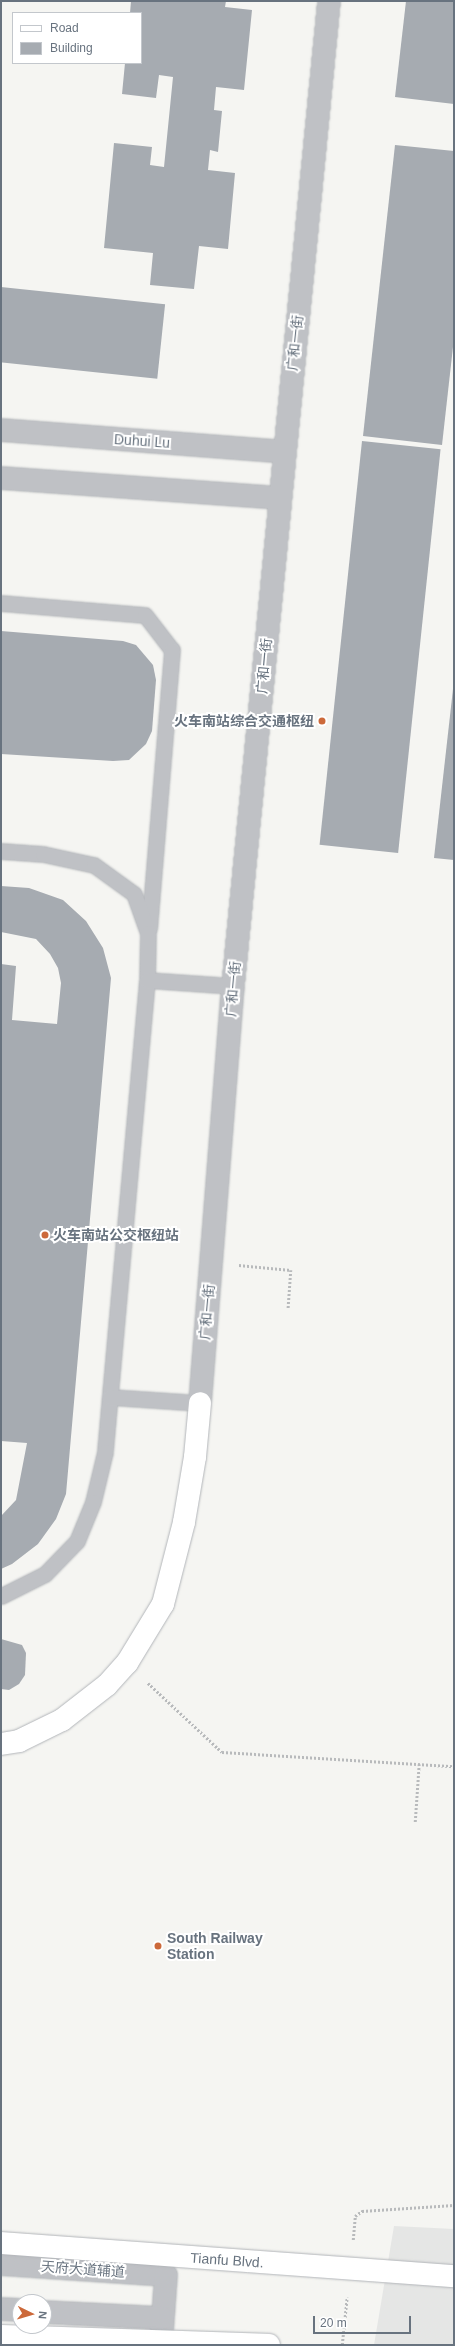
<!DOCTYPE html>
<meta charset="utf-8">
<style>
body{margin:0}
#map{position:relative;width:455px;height:2346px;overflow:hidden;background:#f5f5f2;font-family:Arial,"Noto Sans SC",sans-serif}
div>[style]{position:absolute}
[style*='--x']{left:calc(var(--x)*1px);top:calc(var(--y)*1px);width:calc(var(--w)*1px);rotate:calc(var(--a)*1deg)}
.built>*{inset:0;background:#e5e6e5}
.building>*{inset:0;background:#a6abb1;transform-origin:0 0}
.path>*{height:2.5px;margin-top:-1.25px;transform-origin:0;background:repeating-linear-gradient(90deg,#b8babc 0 2px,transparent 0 4px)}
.roads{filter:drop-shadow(0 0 1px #b2b5b9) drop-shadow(0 0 1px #b2b5b9)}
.service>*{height:15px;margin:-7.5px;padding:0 7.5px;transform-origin:7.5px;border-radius:7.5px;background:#bfc1c5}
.minor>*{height:22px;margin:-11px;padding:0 11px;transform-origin:11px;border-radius:11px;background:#bfc1c5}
.tertiary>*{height:22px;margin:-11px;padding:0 11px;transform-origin:11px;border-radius:11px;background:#bfc1c5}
.primary>*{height:22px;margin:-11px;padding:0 11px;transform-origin:11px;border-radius:11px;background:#fff}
.bridges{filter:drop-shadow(0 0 1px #b2b5b9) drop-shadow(0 0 1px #b2b5b9)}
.primary-bridge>*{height:22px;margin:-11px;padding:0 11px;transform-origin:11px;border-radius:11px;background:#fff}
.dots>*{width:11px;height:11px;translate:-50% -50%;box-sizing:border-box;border:2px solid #fff;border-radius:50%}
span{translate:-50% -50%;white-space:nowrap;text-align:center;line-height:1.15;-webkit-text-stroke:4px #fff;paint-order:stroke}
.street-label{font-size:14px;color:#68737f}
.poi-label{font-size:14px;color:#68737f;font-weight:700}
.right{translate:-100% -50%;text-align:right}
.left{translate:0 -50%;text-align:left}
.frame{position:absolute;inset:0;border:2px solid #68737f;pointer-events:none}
.legend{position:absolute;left:12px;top:12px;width:130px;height:52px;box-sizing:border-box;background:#fff;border:1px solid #c3c7cc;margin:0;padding:5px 7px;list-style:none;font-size:12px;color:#68737f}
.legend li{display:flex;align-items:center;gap:8px;height:20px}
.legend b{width:20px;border:1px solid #c3c7cc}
.north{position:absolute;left:12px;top:2294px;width:40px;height:40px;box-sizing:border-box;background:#fff;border:1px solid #c3c7cc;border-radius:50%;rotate:95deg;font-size:11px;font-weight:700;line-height:16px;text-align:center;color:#68737f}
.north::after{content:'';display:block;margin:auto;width:14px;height:18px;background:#cc693a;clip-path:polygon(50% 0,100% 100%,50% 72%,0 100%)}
.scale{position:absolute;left:313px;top:2316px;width:98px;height:18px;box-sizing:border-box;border:2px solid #68737f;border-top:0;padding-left:5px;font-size:12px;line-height:14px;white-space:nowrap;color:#68737f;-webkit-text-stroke:3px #fff;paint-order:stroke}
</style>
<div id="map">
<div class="built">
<div style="clip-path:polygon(394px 2226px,454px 2229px,454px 2345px,374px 2345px)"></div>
</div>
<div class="building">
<div style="clip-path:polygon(131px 1px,226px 1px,225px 7px,252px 10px,244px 90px,216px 87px,214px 110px,222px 111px,218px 152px,210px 150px,208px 170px,235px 173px,228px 249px,199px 246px,194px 289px,150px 285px,153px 253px,104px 248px,114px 143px,152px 147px,150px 165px,164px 167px,173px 77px,159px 75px,156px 98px,122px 94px,125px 63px,141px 63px,141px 13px,130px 13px)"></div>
<div style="clip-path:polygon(406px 1px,454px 1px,454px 104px,395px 97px)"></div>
<div style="clip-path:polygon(395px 145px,454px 151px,454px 338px,442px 445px,363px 436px)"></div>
<div style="left:1px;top:287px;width:165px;height:75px;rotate:6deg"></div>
<div style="left:362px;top:441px;width:79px;height:406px;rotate:6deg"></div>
<div style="clip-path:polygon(1px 631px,123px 641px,136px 645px,153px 665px,156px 680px,152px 731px,146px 744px,129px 760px,113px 761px,1px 754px)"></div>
<div style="clip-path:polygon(453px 689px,454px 690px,454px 860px,434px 858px)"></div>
<div style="clip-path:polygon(1px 886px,29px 888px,63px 900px,86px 921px,103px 948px,111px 978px,66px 1494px,56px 1519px,38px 1544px,12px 1564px,1px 1569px,1px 1516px,16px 1500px,27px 1443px,1px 1441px,1px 964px,16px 966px,12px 1020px,57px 1024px,61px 983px,58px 968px,50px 954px,36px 939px,1px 932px)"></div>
<div style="clip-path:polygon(1px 1639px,22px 1645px,26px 1653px,25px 1675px,19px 1684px,9px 1690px,1px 1689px)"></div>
</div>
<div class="path">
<div style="--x:239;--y:1265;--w:52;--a:5.5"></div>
<div style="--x:291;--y:1270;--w:39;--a:94"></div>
<div style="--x:148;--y:1683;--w:101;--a:43"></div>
<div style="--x:222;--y:1752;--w:232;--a:3.5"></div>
<div style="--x:415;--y:1822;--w:58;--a:-86.1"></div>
<div style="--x:353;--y:2240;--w:24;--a:-85"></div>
<div style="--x:355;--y:2216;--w:9;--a:-36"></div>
<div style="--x:362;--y:2211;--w:92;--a:-3.7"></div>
<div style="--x:342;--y:2345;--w:48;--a:-84.1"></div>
</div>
<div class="roads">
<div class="service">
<div style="--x:1;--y:603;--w:144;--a:4.8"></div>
<div style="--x:145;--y:615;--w:44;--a:52.4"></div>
<div style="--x:172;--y:650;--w:279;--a:94.7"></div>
<div style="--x:1;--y:851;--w:42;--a:4.1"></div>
<div style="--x:43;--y:854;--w:52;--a:12.2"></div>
<div style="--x:94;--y:865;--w:49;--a:35.9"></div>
<div style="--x:134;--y:894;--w:41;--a:70.3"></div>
<div style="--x:148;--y:933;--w:47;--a:91.2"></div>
<div style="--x:147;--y:980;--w:474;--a:95.1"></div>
<div style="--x:105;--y:1452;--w:51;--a:103.5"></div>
<div style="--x:93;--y:1502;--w:42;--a:112.3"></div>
<div style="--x:77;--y:1541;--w:46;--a:134.1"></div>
<div style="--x:45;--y:1574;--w:49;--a:153.4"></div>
<div style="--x:147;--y:980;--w:86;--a:4"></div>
<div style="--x:110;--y:1397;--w:90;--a:3.8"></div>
</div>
<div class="minor">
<div style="--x:1;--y:430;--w:284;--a:4.4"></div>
<div style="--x:1;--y:478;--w:280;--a:4.1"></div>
</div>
<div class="tertiary">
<div style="--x:200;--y:1403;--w:418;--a:-85.5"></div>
<div style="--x:233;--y:986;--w:990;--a:-84.43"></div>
<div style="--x:1;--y:2264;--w:165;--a:3.8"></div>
<div style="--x:166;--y:2275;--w:70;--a:94.1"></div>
<div style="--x:1;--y:2309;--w:19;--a:3"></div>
<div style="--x:44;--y:2312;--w:118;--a:2.9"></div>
</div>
<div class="primary">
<div style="--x:1;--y:1744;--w:18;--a:-9"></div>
<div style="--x:19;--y:1741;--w:48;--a:-26"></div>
<div style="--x:62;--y:1720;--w:57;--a:-37.9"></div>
<div style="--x:107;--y:1685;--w:30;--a:-48"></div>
<div style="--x:127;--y:1663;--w:69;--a:-58.6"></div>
<div style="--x:163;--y:1604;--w:85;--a:-75.6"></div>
<div style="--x:184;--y:1522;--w:66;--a:-80.4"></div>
<div style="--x:195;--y:1457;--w:54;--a:-84.7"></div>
</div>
</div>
<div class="bridges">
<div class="primary-bridge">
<div style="--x:1;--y:2243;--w:454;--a:4.2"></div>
<div style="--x:1;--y:2336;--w:268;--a:1.9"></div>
</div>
</div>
<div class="dots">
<div style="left:322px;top:721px;background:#cc693a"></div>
<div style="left:45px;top:1235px;background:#cc693a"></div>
<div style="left:158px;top:1946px;background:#cc693a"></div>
</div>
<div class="street-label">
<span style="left:295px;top:343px;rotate:-84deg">广和一街</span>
<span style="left:142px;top:441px;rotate:4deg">Duhui Lu</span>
<span style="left:264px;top:666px;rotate:-85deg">广和一街</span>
<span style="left:233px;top:989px;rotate:-85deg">广和一街</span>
<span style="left:207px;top:1312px;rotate:-85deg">广和一街</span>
<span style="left:227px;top:2260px;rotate:4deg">Tianfu Blvd.</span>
<span style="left:83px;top:2269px;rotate:4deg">天府大道辅道</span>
</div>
<div class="poi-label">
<span class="right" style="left:314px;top:721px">火车南站综合交通枢纽</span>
<span class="left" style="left:53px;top:1235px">火车南站公交枢纽站</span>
<span class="left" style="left:167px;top:1946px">South Railway<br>Station</span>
</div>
<div class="frame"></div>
<ul class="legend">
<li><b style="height:5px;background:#fff"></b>Road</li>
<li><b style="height:11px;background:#a6abb1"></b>Building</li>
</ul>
<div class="north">N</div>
<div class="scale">20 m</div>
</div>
